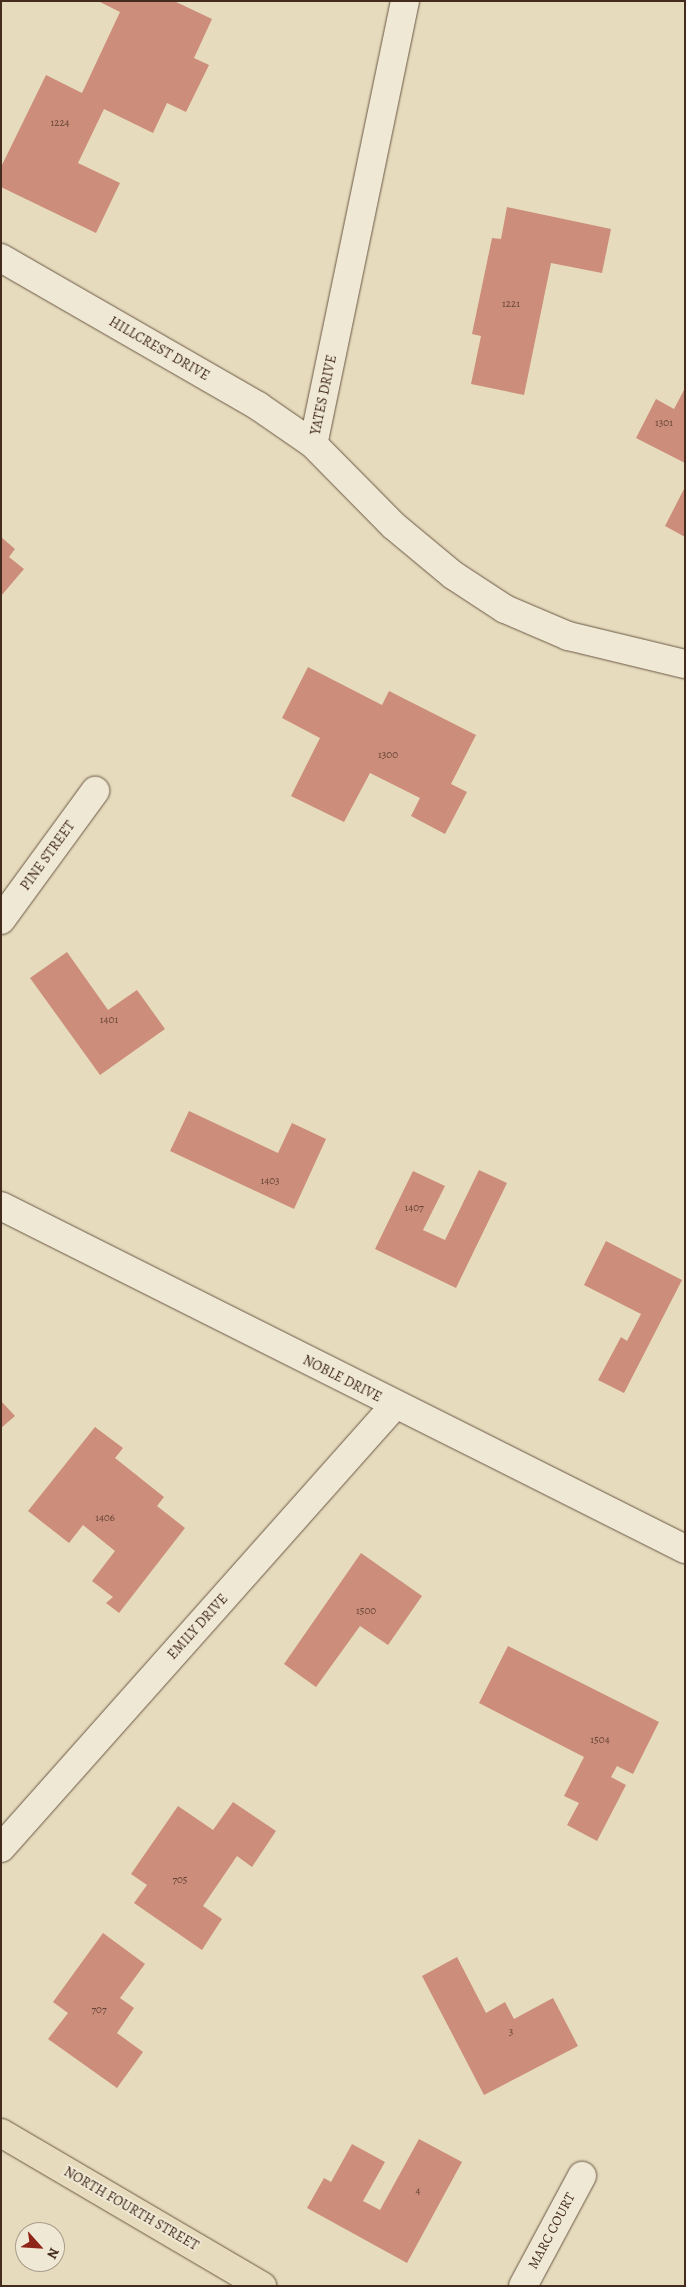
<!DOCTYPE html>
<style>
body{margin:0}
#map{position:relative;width:686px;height:2287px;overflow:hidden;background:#e6dcbd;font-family:Alegreya,serif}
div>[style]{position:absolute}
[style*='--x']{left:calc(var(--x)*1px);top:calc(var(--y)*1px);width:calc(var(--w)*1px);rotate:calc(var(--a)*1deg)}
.building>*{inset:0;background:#cc8d7b}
.roads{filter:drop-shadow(0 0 1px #6c5746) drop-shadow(0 0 1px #6c5746)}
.minor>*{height:28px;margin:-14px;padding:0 14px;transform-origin:14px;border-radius:14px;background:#efe8d4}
.major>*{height:28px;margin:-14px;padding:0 14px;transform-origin:14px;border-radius:14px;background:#e6dcbd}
span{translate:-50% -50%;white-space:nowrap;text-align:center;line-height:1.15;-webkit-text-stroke:4px #efe8d4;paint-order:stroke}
.number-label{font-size:11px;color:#654435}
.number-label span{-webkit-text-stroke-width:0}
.street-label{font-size:14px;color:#432b1e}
.frame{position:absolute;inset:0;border:2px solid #432b1e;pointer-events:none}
.north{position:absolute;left:15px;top:2222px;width:50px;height:50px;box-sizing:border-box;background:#efe8d4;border:1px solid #aa9c8b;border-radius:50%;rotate:116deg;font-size:14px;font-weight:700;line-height:20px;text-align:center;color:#432b1e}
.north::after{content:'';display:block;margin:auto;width:18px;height:22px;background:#8f2418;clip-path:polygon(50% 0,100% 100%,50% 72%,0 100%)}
</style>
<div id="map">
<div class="building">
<div style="clip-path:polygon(98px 1px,174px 1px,212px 19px,194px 58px,209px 65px,186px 112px,167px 103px,153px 133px,104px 109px,78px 163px,120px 183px,96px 233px,1px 187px,1px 167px,46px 75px,82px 93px,120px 12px)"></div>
<div style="clip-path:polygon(507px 207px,611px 229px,602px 273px,551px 263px,524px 395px,471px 384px,481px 336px,472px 334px,492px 238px,501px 239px)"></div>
<div style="clip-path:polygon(685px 388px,685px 463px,636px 438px,656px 399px,674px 409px)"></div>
<div style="clip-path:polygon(685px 487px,685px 537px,665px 526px)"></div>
<div style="clip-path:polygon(1px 537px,15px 549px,9px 557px,24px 569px,1px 596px)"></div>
<div style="clip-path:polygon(308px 667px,382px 705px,389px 691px,476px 735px,451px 784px,467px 792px,445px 834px,411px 816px,420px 798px,370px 773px,344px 822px,291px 796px,320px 738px,282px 718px)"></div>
<div style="clip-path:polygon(67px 952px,108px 1010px,137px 990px,165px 1029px,100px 1075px,30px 978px)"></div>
<div style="clip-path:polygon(189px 1111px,278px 1153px,292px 1123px,326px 1139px,294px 1209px,170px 1151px)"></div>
<div style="clip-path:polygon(479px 1170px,507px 1183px,456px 1288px,375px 1249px,413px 1171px,445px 1186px,423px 1230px,445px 1240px)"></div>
<div style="clip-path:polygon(606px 1241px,682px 1280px,624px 1393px,598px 1380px,621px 1337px,627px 1341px,641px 1314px,584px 1285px)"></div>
<div style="clip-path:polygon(1px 1401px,15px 1416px,1px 1428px)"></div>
<div style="clip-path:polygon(95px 1427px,123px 1448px,115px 1458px,164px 1497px,157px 1506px,185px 1528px,119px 1613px,106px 1603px,113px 1597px,92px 1581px,115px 1551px,83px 1525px,69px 1543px,28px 1511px)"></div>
<div style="clip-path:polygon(361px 1553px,422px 1596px,388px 1645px,360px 1626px,316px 1687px,284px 1664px)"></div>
<div style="clip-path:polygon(508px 1646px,659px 1722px,633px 1774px,617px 1766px,611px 1777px,626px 1785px,597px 1841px,567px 1825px,579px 1803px,564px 1796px,584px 1757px,479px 1703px)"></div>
<div style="clip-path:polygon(233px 1802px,276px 1831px,252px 1867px,237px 1856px,203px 1906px,222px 1919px,202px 1950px,134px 1903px,147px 1885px,131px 1874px,178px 1806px,213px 1830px)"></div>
<div style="clip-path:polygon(103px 1933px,145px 1964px,120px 1998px,134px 2008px,117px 2033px,143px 2052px,117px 2088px,48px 2039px,68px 2013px,53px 2002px)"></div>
<div style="clip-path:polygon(457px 1957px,486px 2013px,505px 2002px,514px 2019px,553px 1998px,578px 2046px,484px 2095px,422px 1976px)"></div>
<div style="clip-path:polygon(419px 2139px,462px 2162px,407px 2263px,307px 2208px,324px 2178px,331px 2182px,352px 2144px,385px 2162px,363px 2201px,380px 2210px)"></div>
</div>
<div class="roads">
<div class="minor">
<div style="--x:405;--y:1;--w:452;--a:101.7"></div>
<div style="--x:313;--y:444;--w:115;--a:45.4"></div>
<div style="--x:394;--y:526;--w:77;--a:39.7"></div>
<div style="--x:453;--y:575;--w:62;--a:33.2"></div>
<div style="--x:505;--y:609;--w:69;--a:23.2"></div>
<div style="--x:568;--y:636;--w:120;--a:13.5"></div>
<div style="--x:1;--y:258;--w:297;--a:29.9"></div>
<div style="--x:258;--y:406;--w:67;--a:34.6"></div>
<div style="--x:1;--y:920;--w:160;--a:-53.9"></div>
<div style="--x:1;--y:1206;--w:765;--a:26.63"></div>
<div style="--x:1;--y:1848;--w:591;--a:-48.36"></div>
<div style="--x:523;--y:2286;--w:125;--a:-61.8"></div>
</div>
<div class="major">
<div style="--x:1;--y:2133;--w:303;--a:30.4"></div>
</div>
</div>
<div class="number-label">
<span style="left:60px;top:123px">1224</span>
<span style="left:511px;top:304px">1221</span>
<span style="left:664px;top:423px">1301</span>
<span style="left:388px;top:755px">1300</span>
<span style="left:109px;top:1020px">1401</span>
<span style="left:270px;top:1181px">1403</span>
<span style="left:414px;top:1208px">1407</span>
<span style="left:105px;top:1518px">1406</span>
<span style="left:366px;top:1611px">1500</span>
<span style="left:600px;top:1740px">1504</span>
<span style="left:180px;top:1880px">705</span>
<span style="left:99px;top:2010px">707</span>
<span style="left:511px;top:2032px">3</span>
<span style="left:418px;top:2191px">4</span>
</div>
<div class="street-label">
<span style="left:159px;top:349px;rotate:30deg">HILLCREST DRIVE</span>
<span style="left:324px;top:395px;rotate:-78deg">YATES DRIVE</span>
<span style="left:48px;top:856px;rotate:-54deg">PINE STREET</span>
<span style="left:342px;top:1379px;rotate:27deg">NOBLE DRIVE</span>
<span style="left:198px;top:1627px;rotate:-48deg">EMILY DRIVE</span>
<span style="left:131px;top:2209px;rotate:30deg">NORTH FOURTH STREET</span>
<span style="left:552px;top:2231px;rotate:-62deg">MARC COURT</span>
</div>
<div class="frame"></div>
<div class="north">N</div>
</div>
